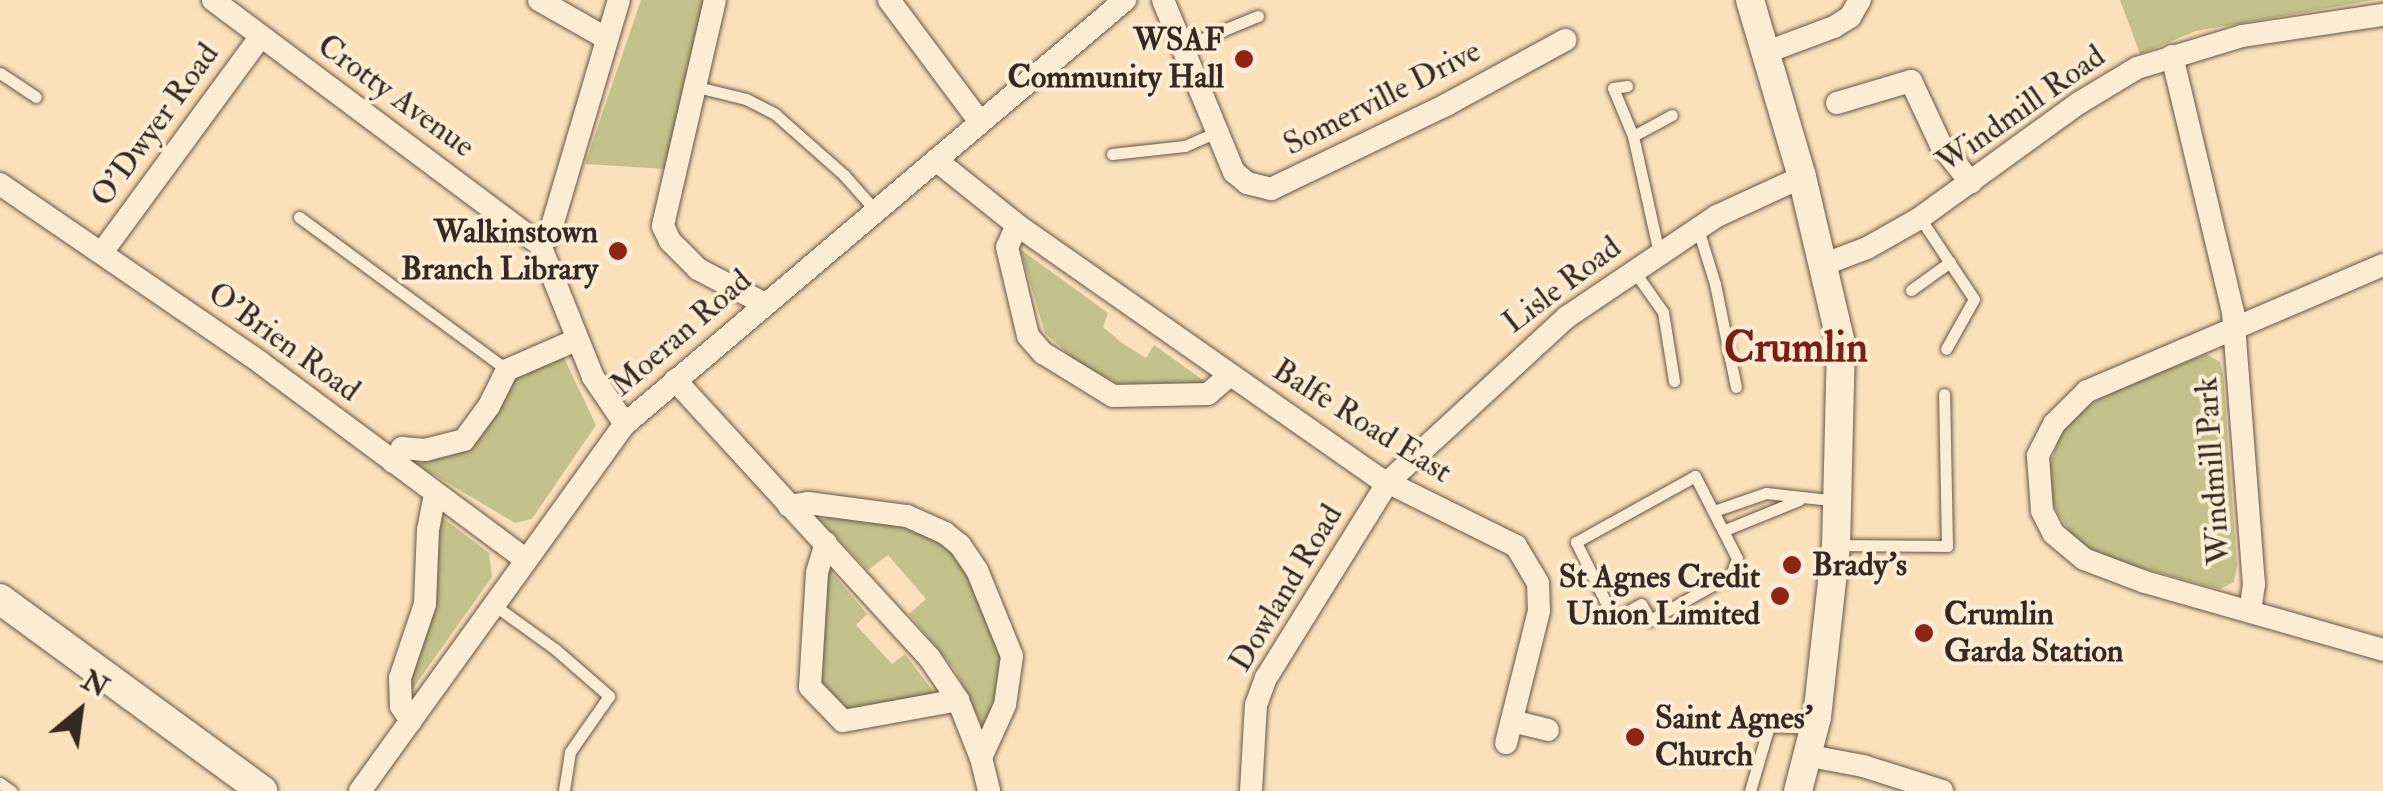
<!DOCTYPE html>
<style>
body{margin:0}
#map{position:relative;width:2383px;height:791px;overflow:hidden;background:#fae1bb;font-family:"IM FELL Double Pica",serif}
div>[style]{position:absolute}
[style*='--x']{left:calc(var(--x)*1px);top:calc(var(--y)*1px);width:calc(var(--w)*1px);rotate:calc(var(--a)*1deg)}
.green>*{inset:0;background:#c4c18c}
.roads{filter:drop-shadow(0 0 2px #675648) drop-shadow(0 0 2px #675648)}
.service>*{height:11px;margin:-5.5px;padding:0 5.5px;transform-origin:5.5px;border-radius:5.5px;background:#fcecd3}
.minor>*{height:22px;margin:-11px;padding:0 11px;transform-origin:11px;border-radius:11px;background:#fcecd3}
.tertiary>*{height:28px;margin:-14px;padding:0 14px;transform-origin:14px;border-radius:14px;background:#fcecd3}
.secondary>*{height:30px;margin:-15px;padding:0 15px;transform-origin:15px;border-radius:15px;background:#fcecd3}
.dots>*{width:28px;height:28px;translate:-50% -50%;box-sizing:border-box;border:5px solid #fcecd3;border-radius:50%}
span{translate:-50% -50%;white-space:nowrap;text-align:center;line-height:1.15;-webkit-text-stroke:8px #fcecd3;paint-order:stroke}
.poi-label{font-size:32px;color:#362822;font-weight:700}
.right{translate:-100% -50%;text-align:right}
.left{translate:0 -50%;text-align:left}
.street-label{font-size:32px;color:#362822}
.district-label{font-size:42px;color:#7a1f14;font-weight:700}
.north{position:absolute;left:30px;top:661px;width:100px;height:100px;-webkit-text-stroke:8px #fcecd3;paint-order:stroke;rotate:29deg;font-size:28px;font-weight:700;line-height:40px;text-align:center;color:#362822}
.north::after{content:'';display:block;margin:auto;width:35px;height:45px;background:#362822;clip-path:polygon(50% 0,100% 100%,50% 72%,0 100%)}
</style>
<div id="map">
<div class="green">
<div style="clip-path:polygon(641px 0,708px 0,666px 169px,585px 164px)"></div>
<div style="clip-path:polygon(2120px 0,2375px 0,2196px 31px,2140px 54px)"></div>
<div style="clip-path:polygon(1020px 249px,1108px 313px,1103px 327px,1122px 343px,1146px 358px,1154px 345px,1207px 383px,1119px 384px,1077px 362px,1045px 333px)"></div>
<div style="clip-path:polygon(2206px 354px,2220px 362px,2223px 374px,2237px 565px,2234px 582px,2220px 589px,2108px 559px,2078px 545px,2053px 505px,2049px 468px,2061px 433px,2078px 413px,2112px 391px)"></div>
<div style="clip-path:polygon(563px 356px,596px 425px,532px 519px,515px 523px,416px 464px,473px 446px,507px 380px)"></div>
<div style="clip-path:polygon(838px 514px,901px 519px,934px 533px,960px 557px,1000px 643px,1003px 680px,998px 709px,983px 728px,956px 671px,909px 614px,926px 599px,888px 555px,868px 570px,820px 520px)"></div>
<div style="clip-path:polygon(439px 515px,489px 553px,492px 577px,406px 698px)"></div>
<div style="clip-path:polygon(828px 568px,867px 614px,856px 625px,892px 664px,905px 654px,939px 699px,849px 715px,822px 699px,816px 669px)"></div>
</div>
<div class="roads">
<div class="service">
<div style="--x:1182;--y:47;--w:82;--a:-22.2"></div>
<div style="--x:0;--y:73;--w:43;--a:33.7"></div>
<div style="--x:693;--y:86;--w:55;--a:13.8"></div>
<div style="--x:746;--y:99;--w:33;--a:27"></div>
<div style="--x:775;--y:114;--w:92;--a:41.5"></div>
<div style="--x:844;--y:175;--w:47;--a:48.5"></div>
<div style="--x:1627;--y:86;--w:14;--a:172"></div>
<div style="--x:1613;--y:88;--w:52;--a:67.4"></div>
<div style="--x:1633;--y:136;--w:120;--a:77.5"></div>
<div style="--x:1633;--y:136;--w:44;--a:-28.3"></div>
<div style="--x:1112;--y:154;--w:73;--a:-6.3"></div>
<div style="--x:1185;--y:146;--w:35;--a:-24"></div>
<div style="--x:299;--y:217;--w:258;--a:36.3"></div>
<div style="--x:1920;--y:218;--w:97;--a:56.3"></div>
<div style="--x:1974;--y:299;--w:57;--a:119.2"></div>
<div style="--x:1698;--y:229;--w:58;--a:72.8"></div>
<div style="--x:1715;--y:284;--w:105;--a:78.5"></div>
<div style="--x:1634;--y:271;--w:50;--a:54.7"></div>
<div style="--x:1663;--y:312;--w:70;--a:80.9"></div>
<div style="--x:1911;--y:290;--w:48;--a:-35.7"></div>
<div style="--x:1695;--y:476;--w:92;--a:62.9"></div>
<div style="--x:1737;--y:558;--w:18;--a:109"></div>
<div style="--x:1731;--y:575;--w:93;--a:150.9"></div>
<div style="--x:1650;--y:620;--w:18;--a:-119"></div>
<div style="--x:1641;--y:604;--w:31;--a:151"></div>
<div style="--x:1614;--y:619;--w:86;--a:-116.3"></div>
<div style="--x:1576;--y:542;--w:136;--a:-29"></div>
<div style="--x:1714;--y:511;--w:55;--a:-19.1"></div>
<div style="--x:1766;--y:493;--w:72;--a:6.3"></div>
<div style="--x:1725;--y:530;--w:80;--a:-22.1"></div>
<div style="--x:1836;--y:545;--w:111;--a:0.5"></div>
<div style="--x:1947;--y:546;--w:152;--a:-91.1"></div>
<div style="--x:494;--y:605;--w:75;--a:35.8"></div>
<div style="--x:555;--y:649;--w:72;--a:41"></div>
<div style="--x:609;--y:696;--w:68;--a:124.9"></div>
<div style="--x:570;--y:752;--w:39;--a:99"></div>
<div style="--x:0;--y:783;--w:14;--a:36"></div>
<div style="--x:1750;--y:791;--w:68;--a:-73.7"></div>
<div style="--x:1769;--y:726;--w:46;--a:2.5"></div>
</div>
<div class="minor">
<div style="--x:213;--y:0;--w:409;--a:36.8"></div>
<div style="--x:539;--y:0;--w:77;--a:29.6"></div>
<div style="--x:715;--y:0;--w:232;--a:103"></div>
<div style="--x:663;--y:226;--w:17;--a:65"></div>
<div style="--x:670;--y:241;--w:40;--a:45"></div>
<div style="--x:698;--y:269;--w:76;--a:27.6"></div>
<div style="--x:889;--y:0;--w:152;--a:53.3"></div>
<div style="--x:1163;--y:0;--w:186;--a:67.6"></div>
<div style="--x:1234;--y:172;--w:17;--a:40"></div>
<div style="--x:1247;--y:183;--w:25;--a:14"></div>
<div style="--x:1271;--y:189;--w:194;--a:-25.6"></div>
<div style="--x:1446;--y:105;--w:136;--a:-28.6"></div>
<div style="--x:1767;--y:52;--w:72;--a:-20.5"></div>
<div style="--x:1834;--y:27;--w:19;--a:-32"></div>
<div style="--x:1850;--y:17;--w:20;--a:-60"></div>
<div style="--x:2172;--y:56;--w:263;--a:76.6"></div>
<div style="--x:2233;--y:312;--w:273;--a:85.6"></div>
<div style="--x:2254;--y:584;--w:27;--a:98"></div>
<div style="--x:1837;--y:103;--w:77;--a:-16.6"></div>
<div style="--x:1911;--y:81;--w:71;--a:64.9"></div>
<div style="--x:1941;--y:145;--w:48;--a:51.7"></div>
<div style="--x:936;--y:160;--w:104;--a:38.7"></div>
<div style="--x:1017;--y:225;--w:439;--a:35"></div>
<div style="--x:1377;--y:477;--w:155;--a:26.4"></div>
<div style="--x:1516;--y:546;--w:43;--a:59.3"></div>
<div style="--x:1538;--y:583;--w:28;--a:88"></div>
<div style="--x:1539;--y:611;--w:136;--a:104"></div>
<div style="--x:0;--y:184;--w:316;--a:34.4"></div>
<div style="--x:261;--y:363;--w:329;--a:36.6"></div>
<div style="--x:1017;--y:225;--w:24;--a:114"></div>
<div style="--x:1007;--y:247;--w:91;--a:76.7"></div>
<div style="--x:1028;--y:336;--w:23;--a:49"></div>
<div style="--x:1043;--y:353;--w:82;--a:31.6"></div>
<div style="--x:1113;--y:396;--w:95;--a:-1.2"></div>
<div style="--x:1208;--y:394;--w:28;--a:-41"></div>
<div style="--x:540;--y:245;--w:13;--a:-45"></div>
<div style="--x:549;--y:236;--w:246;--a:-73.5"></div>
<div style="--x:540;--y:245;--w:142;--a:68.1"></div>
<div style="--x:593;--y:377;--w:57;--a:55.8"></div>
<div style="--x:103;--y:251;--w:265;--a:-53.7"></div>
<div style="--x:1825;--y:264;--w:45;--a:-20.9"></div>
<div style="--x:1867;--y:248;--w:61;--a:-29.5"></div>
<div style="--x:1920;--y:218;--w:196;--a:-35.9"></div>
<div style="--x:2079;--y:103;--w:68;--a:-31.1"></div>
<div style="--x:2137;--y:68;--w:110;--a:-16.9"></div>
<div style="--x:2242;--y:36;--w:143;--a:-8.5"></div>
<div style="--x:2383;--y:265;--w:322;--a:156.9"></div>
<div style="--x:2087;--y:391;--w:47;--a:135"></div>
<div style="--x:2054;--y:424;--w:36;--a:117"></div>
<div style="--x:2038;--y:456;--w:55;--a:85.8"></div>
<div style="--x:2042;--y:511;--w:25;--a:63"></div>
<div style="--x:2053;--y:533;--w:40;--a:40"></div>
<div style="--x:2084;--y:559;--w:65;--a:20.7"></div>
<div style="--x:2145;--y:582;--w:248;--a:15.9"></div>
<div style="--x:675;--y:380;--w:376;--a:47.5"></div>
<div style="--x:929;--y:657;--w:52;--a:56"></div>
<div style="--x:958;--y:700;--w:62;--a:68.4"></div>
<div style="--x:981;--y:758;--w:34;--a:76"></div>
<div style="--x:393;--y:462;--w:17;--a:-57"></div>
<div style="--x:402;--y:448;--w:23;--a:5"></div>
<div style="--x:425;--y:450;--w:40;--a:-14.4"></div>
<div style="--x:464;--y:440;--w:42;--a:-53.7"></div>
<div style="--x:489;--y:406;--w:40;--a:-63.4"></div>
<div style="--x:507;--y:370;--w:75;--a:-23.5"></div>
<div style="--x:789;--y:506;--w:19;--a:-9"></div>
<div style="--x:808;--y:503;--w:100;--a:7.5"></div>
<div style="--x:907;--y:516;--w:42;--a:24.1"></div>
<div style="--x:945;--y:533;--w:19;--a:39"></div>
<div style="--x:960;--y:545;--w:30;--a:56"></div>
<div style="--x:977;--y:570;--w:93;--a:67.9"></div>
<div style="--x:1012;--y:656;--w:49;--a:98.1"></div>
<div style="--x:1005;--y:705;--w:58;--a:114.4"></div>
<div style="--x:826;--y:543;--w:31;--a:107"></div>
<div style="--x:817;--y:573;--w:114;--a:93.5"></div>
<div style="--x:810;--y:687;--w:47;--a:45.9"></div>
<div style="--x:843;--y:721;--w:117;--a:-10.3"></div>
<div style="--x:411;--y:721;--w:18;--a:-124"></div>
<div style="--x:401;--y:706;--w:28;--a:-92"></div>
<div style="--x:400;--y:678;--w:78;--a:-71.3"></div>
<div style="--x:425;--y:604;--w:74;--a:-87.7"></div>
<div style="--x:428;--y:530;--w:37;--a:-79"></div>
<div style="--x:1512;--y:721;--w:37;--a:14"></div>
<div style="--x:1810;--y:756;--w:54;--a:10.7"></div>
<div style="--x:1863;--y:766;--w:83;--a:17.6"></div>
<div style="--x:360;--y:791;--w:453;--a:-54.2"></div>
<div style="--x:625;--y:424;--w:656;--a:-40.3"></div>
<div style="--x:1251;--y:791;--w:86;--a:-86.7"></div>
<div style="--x:1256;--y:705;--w:29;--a:-70"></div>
<div style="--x:1266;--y:678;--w:231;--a:-58.1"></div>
<div style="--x:1388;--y:482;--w:243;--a:-42.7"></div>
<div style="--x:1567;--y:317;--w:181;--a:-34"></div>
<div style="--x:1717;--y:216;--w:94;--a:-24.6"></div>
</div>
<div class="tertiary">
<div style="--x:1750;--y:0;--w:184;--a:73.6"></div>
<div style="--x:1802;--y:177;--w:171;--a:76.8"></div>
<div style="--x:1841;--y:343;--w:202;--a:91.4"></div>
<div style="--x:1836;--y:545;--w:173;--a:96.3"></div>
<div style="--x:1817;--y:717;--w:76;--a:104.4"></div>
</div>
<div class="secondary">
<div style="--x:0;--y:599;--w:325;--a:36.2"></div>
</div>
</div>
<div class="dots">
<div style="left:1244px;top:59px;background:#8f2418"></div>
<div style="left:618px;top:251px;background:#8f2418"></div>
<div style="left:1792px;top:565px;background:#8f2418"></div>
<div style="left:1780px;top:596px;background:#8f2418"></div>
<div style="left:1924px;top:633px;background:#8f2418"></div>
<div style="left:1635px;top:737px;background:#8f2418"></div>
</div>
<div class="poi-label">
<span class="right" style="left:1224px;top:59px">WSAF<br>Community Hall</span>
<span class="right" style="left:598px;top:251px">Walkinstown<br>Branch Library</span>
<span class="left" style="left:1812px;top:565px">Brady's</span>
<span class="right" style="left:1760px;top:596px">St Agnes Credit<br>Union Limited</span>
<span class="left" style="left:1944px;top:633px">Crumlin<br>Garda Station</span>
<span class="left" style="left:1655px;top:737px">Saint Agnes'<br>Church</span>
</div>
<div class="street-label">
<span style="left:396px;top:96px;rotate:36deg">Crotty Avenue</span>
<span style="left:1382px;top:98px;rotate:-27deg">Somerville Drive</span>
<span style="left:2021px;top:109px;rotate:-35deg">Windmill Road</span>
<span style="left:155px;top:125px;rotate:-54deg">O'Dwyer Road</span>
<span style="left:1562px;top:285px;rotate:-37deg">Lisle Road</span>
<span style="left:681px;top:333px;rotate:-41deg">Moeran Road</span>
<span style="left:284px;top:342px;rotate:36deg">O'Brien Road</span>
<span style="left:1362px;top:421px;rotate:32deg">Balfe Road East</span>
<span style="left:2213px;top:471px;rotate:-94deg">Windmill Park</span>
<span style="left:1286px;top:588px;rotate:-59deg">Dowland Road</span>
</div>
<div class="district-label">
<span style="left:1796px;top:348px">Crumlin</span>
</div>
<div class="north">N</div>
</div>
